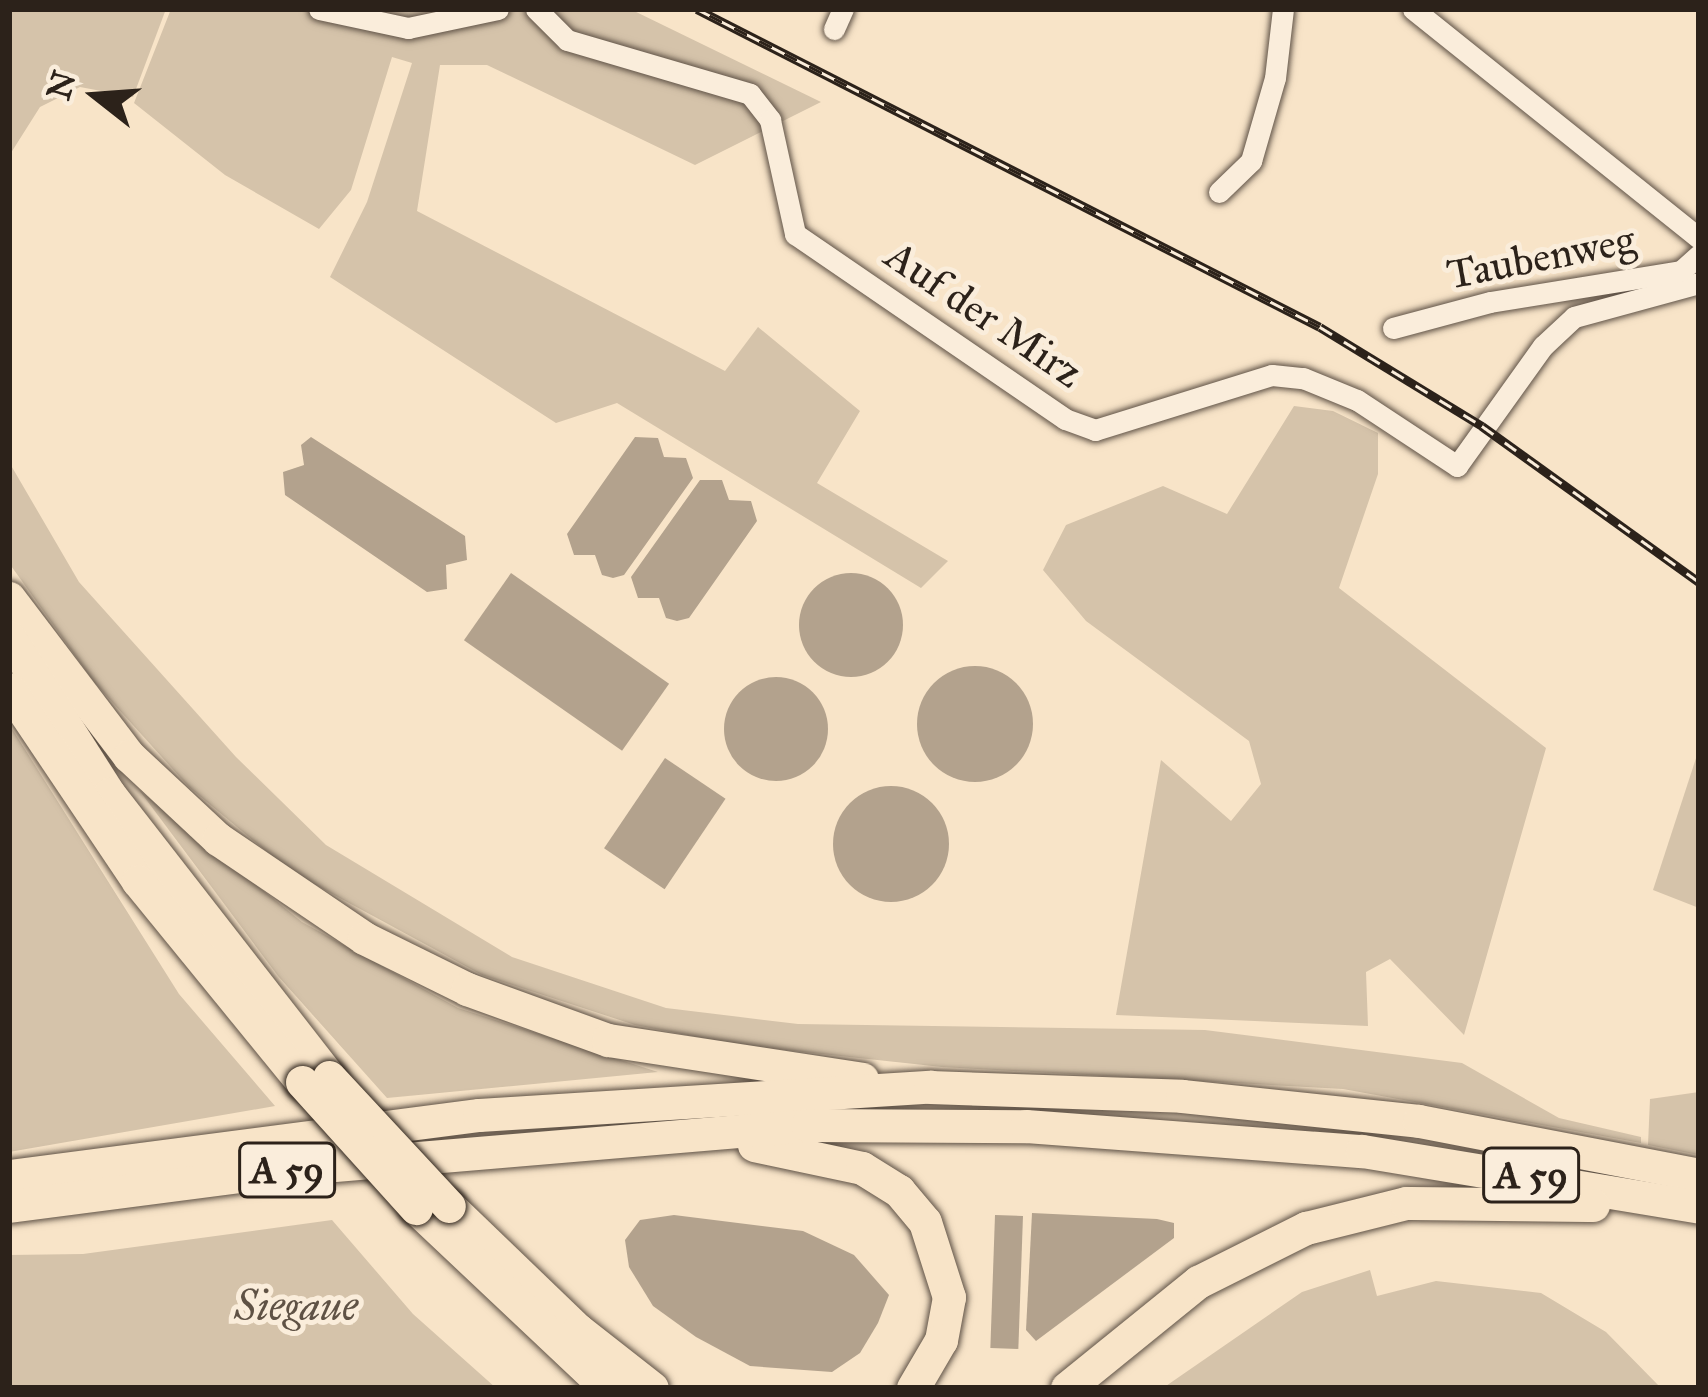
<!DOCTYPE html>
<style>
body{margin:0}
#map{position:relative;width:1708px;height:1397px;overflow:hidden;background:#f8e4c8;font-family:"IM FELL Great Primer",serif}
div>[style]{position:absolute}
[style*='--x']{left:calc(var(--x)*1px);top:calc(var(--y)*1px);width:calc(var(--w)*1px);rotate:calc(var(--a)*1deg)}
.green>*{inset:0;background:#d5c3aa}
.water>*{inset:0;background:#b3a28d;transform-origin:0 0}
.round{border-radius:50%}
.roads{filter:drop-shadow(0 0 3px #5f5246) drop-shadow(0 0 3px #5f5246)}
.minor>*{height:21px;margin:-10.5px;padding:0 10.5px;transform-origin:10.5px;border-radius:10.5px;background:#faeddb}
.highway>*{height:33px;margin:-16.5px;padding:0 16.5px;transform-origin:16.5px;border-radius:16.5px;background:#f8e4c8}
.rail>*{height:9px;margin-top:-4.5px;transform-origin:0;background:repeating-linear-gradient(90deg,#faeddb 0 14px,#2c221a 0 28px);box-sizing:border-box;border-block:3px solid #2c221a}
.bridges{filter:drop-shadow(0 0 3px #2c221a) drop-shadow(0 0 3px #2c221a)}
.highway-bridge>*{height:33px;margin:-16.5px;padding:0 16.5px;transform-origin:16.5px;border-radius:16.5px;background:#f8e4c8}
span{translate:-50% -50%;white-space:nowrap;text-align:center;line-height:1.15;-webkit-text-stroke:10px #faeddb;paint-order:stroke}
.shield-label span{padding:3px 9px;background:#faeddb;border:3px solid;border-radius:9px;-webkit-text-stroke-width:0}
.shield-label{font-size:39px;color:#2c221a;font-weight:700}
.street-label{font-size:42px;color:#2c221a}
.park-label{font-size:42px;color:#5f5245;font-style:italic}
.frame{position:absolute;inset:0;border:12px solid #2c221a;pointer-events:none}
.north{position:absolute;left:36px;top:36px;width:120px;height:120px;-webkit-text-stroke:9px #faeddb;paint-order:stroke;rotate:287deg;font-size:33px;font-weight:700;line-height:48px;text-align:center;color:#2c221a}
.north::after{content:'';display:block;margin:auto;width:42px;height:54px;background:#2c221a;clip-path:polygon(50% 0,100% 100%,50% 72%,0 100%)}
</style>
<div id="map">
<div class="green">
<div style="clip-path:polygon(9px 9px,166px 9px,133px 97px,80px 87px,40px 107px,9px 156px)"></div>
<div style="clip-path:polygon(171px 9px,630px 9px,821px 102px,695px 165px,487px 65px,440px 65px,417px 211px,725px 371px,758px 327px,860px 411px,817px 483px,948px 561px,921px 588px,617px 403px,556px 423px,330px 277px,367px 202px,412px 63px,392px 57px,351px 190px,319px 229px,225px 175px,134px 103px)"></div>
<div style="clip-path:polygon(1294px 406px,1333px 411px,1378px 433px,1378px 474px,1339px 588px,1546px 748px,1464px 1035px,1390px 959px,1366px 972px,1368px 1026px,1116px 1015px,1161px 760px,1231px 821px,1261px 784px,1249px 741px,1086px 621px,1043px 570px,1066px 525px,1163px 486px,1227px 514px)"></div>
<div style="clip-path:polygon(9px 462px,79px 582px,236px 757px,326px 845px,512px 957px,666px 1008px,798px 1024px,1205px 1030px,1462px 1063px,1559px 1118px,1641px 1137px,1641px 1143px,1343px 1089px,942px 1067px,739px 1045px,635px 1025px,482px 975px,290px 871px,189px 787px,94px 682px,9px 563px)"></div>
<div style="clip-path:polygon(9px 724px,179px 994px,275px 1106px,9px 1152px)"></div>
<div style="clip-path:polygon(1699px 749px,1699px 908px,1653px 890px)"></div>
<div style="clip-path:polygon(139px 790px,302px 922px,458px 1008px,658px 1072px,387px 1098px,278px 976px)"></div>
<div style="clip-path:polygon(1699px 1092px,1699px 1155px,1648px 1145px,1650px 1099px)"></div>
<div style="clip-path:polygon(332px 1220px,413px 1314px,496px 1388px,9px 1388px,9px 1255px,83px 1254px)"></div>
<div style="clip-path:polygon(1370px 1270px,1377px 1296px,1436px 1281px,1541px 1293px,1606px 1332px,1661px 1388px,1163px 1388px,1302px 1292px)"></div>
</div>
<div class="water">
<div style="clip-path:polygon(311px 437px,465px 536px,467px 560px,446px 565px,447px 589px,427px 592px,285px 495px,283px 472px,304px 465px,301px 445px)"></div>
<div style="clip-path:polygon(635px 437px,658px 438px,664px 457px,686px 458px,693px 478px,624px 575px,613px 578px,602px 575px,595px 555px,574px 555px,567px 534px)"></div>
<div style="clip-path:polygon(700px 480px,722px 480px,729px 500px,751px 501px,757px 521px,689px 618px,677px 621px,666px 618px,659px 598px,638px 598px,631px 577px)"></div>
<div style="left:511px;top:573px;width:193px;height:82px;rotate:35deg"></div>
<div class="round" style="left:799px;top:573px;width:104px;height:104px"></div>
<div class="round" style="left:917px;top:666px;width:116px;height:116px"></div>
<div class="round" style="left:724px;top:677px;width:104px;height:104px"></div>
<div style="left:665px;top:758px;width:73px;height:109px;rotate:34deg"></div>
<div class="round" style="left:833px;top:786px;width:116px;height:116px"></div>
<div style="clip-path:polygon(1032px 1213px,1157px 1219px,1174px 1223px,1174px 1238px,1036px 1341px,1026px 1330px)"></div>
<div style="clip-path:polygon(674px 1215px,803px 1231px,854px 1255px,889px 1295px,878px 1323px,860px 1353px,832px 1372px,750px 1366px,696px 1337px,653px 1306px,629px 1267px,625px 1240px,640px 1220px)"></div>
<div style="left:995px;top:1215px;width:28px;height:133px;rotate:2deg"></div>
</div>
<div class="roads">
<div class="minor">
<div style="--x:319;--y:9;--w:91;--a:12.1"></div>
<div style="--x:408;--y:28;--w:92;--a:-11.9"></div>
<div style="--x:536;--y:9;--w:44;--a:45"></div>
<div style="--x:567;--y:40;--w:191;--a:16.4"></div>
<div style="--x:750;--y:94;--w:33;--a:52"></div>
<div style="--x:770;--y:120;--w:117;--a:77.6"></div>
<div style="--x:795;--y:234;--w:327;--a:34.4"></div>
<div style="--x:1065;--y:419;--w:32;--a:20"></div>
<div style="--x:1095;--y:430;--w:185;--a:-17.3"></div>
<div style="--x:1272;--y:375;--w:31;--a:6"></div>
<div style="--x:1303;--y:378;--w:58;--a:22.2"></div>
<div style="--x:1357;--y:400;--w:120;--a:33.4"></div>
<div style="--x:1457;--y:466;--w:148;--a:-54.4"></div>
<div style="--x:1543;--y:346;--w:42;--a:-43.1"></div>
<div style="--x:1574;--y:317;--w:130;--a:-15.2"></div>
<div style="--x:1413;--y:9;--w:366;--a:38.7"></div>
<div style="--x:834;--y:29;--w:22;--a:-66"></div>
<div style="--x:1219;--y:192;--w:45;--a:-44.1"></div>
<div style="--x:1251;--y:161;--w:86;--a:-73.9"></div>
<div style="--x:1275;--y:78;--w:69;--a:-83.4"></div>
<div style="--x:1393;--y:328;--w:100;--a:-15"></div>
<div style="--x:1490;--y:302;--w:193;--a:-9.2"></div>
<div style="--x:1681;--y:271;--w:24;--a:-42"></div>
</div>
<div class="highway">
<div style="--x:9;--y:598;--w:198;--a:52.8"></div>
<div style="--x:129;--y:756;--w:122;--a:43"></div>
<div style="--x:218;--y:839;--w:176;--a:34.1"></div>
<div style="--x:364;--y:938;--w:115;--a:26.3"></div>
<div style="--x:467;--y:989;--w:150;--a:19.9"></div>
<div style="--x:608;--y:1040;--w:257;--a:8.7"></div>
<div style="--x:9;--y:637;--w:186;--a:57.5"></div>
<div style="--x:109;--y:794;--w:358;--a:52.1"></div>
<div style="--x:9;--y:689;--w:231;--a:56.1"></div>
<div style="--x:138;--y:881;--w:259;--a:50.8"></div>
<div style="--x:754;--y:1145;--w:110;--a:12"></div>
<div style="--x:862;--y:1168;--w:44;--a:31.9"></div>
<div style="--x:899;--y:1191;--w:40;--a:50"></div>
<div style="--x:925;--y:1222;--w:79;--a:72.3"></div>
<div style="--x:949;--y:1297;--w:44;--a:100.5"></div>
<div style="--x:941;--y:1340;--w:56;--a:120.3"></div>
<div style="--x:9;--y:1176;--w:474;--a:-7.4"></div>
<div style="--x:479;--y:1115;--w:452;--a:-3.6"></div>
<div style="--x:930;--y:1087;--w:252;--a:2"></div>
<div style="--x:1182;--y:1096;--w:238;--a:6"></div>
<div style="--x:1419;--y:1121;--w:285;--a:10.9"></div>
<div style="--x:9;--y:1206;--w:305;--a:-7.4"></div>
<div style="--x:311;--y:1167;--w:498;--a:-4.8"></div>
<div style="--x:807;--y:1125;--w:219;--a:0.3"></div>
<div style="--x:1026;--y:1126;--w:337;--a:4.3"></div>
<div style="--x:1362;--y:1151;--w:342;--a:9.4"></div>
<div style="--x:449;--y:1206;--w:179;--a:43.9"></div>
<div style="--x:578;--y:1330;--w:94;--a:38.1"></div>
<div style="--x:416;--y:1208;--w:262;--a:43.3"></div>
<div style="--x:1067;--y:1388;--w:169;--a:-39"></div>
<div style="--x:1198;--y:1282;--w:121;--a:-26.6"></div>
<div style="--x:1306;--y:1228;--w:103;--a:-14"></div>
<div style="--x:1406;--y:1203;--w:187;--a:0.6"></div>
</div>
</div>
<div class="rail">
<div style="--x:697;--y:9;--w:699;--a:27.04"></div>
<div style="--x:1320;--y:327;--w:190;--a:31.4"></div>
<div style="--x:1482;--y:426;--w:267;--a:35.7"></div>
</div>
<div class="bridges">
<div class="highway-bridge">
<div style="--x:329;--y:1077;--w:176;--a:47.1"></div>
<div style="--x:302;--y:1082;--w:170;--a:47.9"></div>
</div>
</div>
<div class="shield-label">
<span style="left:287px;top:1170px">A 59</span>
<span style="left:1531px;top:1175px">A 59</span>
</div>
<div class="street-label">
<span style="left:1541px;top:257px;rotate:-11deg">Taubenweg</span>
<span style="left:984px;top:314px;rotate:34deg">Auf der Mirz</span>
</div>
<div class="park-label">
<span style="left:296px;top:1306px">Siegaue</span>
</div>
<div class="frame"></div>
<div class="north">N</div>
</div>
